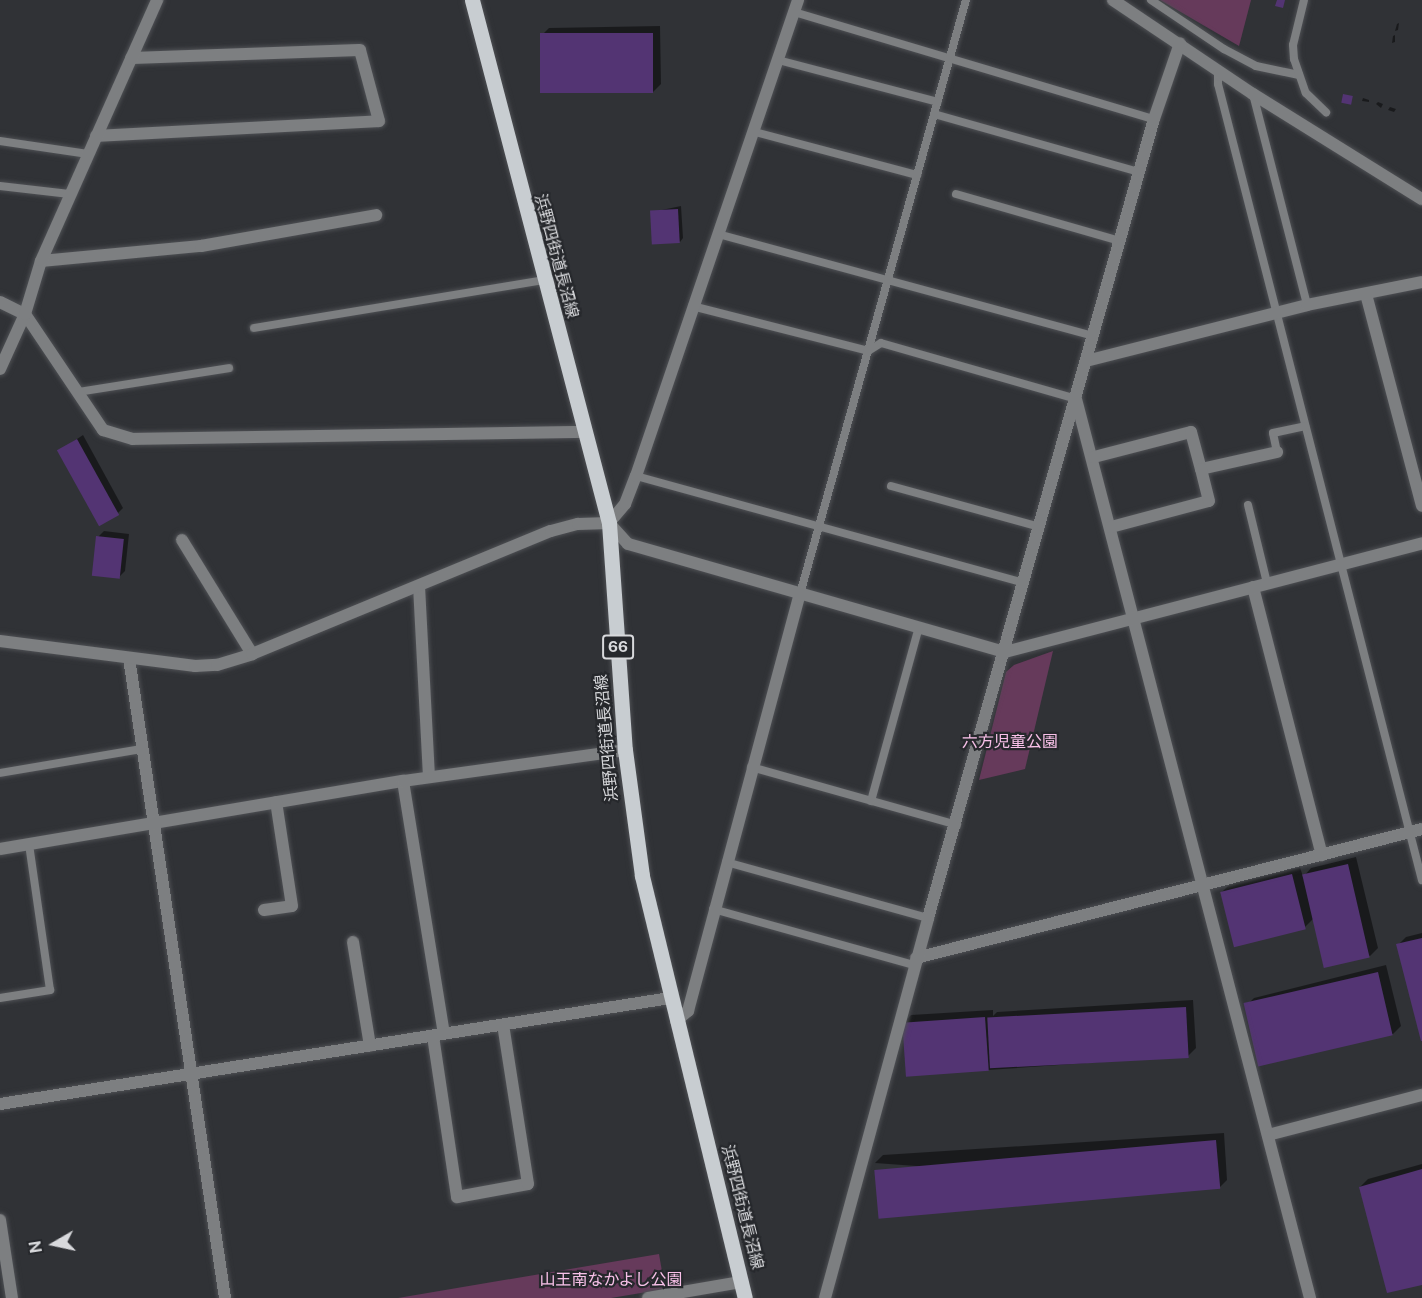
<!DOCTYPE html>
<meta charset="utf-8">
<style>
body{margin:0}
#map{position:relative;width:1422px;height:1298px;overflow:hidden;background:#303236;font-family:"Public Sans","Noto Sans JP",sans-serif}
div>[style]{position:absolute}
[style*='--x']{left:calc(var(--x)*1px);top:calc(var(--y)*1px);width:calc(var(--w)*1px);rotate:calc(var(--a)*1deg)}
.green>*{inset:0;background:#663a5b}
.shadow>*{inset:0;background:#0007}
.building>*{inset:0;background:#533473;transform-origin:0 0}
.roads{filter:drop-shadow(0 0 2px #4e5054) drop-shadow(0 0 2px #4e5054)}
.service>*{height:8px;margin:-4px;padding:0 4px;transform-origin:4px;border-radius:4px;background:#7d7f81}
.minor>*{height:12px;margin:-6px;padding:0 6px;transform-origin:6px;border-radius:6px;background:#7d7f81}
.tertiary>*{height:12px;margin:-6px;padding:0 6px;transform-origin:6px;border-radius:6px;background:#7d7f81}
.primary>*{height:15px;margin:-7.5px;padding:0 7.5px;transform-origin:7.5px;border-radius:7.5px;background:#c8cdd1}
span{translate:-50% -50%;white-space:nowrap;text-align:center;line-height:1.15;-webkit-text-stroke:4.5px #26282c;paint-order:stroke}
.shield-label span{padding:2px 4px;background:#26282c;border:2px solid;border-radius:4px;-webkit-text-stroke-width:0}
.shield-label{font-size:15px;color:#d8d9dc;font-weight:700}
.street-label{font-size:16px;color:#d8d9dc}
.park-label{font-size:16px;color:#f8c0e8}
.north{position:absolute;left:24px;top:1214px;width:60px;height:60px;-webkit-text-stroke:4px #26282c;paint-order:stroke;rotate:261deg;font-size:16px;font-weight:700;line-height:24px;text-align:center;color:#d8d9dc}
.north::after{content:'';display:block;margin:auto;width:21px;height:27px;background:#d8d9dc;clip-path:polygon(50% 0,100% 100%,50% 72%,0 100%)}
</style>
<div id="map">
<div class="green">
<div style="clip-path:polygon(1160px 0,1251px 0,1239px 46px)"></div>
<div style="clip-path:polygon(1053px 651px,1025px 769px,979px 780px,1006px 672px,1014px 665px)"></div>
<div style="clip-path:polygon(659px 1254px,665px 1289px,611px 1298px,398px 1298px)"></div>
</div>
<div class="shadow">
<div style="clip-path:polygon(1399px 23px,1398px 30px,1395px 31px,1397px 24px)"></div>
<div style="clip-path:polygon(660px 26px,661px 84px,653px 92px,541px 36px,549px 28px)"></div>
<div style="clip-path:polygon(1395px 35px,1395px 42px,1392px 43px,1393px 36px)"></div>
<div style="clip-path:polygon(1363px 98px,1369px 100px,1369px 102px,1362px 101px)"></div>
<div style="clip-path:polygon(1376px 104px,1378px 102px,1383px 104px,1381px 108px)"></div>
<div style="clip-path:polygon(1390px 107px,1396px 109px,1394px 112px,1388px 110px)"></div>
<div style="clip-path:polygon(681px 206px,683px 238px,680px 242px,652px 212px)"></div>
<div style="clip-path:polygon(83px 435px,123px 508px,118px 513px,59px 451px)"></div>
<div style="clip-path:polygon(104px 531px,129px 534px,125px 571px,119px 577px,98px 537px)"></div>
<div style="clip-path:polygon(1356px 857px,1378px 948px,1370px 956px,1313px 919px,1305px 927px,1222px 892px,1230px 884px,1300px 867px,1303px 877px,1311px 868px)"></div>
<div style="clip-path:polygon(1422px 933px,1422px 1038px,1398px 945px,1406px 937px)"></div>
<div style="clip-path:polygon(1386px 965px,1401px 1026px,1393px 1034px,1246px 1006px,1254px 998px)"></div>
<div style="clip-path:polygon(1193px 1000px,1196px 1048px,1188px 1056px,988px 1070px,903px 1023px,911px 1015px,993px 1010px,993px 1016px,997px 1012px)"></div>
<div style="clip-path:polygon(1224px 1133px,1227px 1180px,1219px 1188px,875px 1163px,883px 1155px)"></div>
<div style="clip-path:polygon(1422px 1164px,1422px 1284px,1360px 1187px,1368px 1179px)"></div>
</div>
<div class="building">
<div style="clip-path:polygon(1277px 0,1285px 0,1283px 8px,1275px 6px)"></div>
<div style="left:653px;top:33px;width:60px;height:113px;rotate:90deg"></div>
<div style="left:1343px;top:94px;width:10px;height:9px;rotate:11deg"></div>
<div style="left:678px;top:209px;width:34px;height:28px;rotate:87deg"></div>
<div style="left:77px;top:439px;width:87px;height:23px;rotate:61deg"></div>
<div style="left:96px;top:536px;width:28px;height:40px;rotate:6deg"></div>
<div style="left:1348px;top:864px;width:96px;height:47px;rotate:77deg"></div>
<div style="left:1292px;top:874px;width:57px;height:74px;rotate:76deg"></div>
<div style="clip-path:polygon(1422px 938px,1422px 1041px,1421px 1041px,1396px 944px)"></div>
<div style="left:1378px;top:972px;width:65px;height:138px;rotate:77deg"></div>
<div style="left:1186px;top:1007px;width:51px;height:199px;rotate:87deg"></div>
<div style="left:985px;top:1017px;width:54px;height:83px;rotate:86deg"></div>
<div style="left:1216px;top:1140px;width:49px;height:343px;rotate:85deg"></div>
<div style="clip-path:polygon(1422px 1169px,1422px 1285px,1387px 1293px,1359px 1187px)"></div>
</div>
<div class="roads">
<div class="service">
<div style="--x:1151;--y:0;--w:88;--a:33.9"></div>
<div style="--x:1224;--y:49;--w:36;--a:28"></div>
<div style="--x:1256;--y:66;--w:44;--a:11.8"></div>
<div style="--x:1304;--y:0;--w:46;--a:103.7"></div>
<div style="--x:1293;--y:45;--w:14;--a:86"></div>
<div style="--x:1294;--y:59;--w:36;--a:71"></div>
<div style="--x:1306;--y:93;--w:28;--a:44"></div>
<div style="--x:794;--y:12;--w:376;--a:16.6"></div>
<div style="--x:778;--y:60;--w:165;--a:14.7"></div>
<div style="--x:1218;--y:69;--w:15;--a:90"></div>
<div style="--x:1218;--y:84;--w:822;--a:75.63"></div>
<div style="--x:1253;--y:94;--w:218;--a:75.6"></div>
<div style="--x:934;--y:114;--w:213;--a:15.8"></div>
<div style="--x:755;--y:132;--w:168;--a:14.9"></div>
<div style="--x:0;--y:141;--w:89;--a:8.4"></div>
<div style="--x:0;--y:186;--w:70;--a:6.5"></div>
<div style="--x:956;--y:194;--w:171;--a:16"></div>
<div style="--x:718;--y:234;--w:390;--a:15.2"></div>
<div style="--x:692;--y:306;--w:182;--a:14.3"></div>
<div style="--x:868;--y:351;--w:15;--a:-32"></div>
<div style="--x:881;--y:343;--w:203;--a:16"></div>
<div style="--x:254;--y:328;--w:294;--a:-9.4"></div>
<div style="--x:78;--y:392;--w:153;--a:-9"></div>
<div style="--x:1277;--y:452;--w:19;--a:-102"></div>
<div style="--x:1273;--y:433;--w:33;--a:-12"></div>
<div style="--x:636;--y:476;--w:402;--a:15.4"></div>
<div style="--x:891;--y:486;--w:155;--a:15.4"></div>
<div style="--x:1248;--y:505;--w:80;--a:76.3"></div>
<div style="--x:800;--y:594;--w:617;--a:-74.39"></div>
<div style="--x:751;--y:767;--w:214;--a:15.7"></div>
<div style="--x:0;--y:773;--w:144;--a:-9.6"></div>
<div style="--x:871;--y:801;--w:180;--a:-74.6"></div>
<div style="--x:726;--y:862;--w:210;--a:15.5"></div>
<div style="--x:713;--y:909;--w:209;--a:15.6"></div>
<div style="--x:0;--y:998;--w:51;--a:-9.1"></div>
<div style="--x:50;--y:990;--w:148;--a:-98.2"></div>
</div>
<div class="minor">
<div style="--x:1113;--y:0;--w:169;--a:33.9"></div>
<div style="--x:1253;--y:94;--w:199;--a:31.9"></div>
<div style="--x:96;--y:136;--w:283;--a:-3"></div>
<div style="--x:379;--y:121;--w:73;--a:-105"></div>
<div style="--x:360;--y:50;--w:229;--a:178"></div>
<div style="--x:41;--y:261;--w:161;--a:-5.4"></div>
<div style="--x:201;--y:246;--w:178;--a:-10"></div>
<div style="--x:1366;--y:294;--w:219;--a:75.2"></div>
<div style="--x:0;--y:302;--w:28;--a:26"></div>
<div style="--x:25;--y:314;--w:140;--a:56.1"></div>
<div style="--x:103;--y:430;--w:31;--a:17"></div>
<div style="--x:133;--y:439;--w:451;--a:-0.9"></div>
<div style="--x:1086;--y:361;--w:228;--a:-14.2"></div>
<div style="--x:1307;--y:305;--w:117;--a:-11.3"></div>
<div style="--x:0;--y:369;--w:60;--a:-65.6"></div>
<div style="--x:25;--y:314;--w:55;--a:-73.2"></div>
<div style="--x:41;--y:261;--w:286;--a:-66"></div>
<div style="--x:1076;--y:399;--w:929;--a:75.41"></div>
<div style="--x:1094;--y:457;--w:100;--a:-14.5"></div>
<div style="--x:1191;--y:432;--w:38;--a:75"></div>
<div style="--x:1201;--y:469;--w:78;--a:-12.6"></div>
<div style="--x:1111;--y:527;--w:101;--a:-14.9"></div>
<div style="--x:1209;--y:501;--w:33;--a:-104"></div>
<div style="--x:182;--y:540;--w:134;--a:58.4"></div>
<div style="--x:419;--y:586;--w:191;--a:87"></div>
<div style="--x:1253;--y:587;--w:277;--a:75.6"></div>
<div style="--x:1005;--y:652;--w:431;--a:-14.6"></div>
<div style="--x:129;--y:658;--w:647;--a:81.47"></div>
<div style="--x:403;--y:781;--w:256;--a:80.8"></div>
<div style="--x:0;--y:849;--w:409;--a:-9.6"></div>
<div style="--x:403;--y:781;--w:224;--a:-7.9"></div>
<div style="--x:264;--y:910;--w:28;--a:-8"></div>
<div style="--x:292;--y:906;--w:105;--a:-98.7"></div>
<div style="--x:353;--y:942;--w:105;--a:80.7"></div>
<div style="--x:916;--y:958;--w:522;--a:-14.3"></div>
<div style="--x:676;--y:1021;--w:16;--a:-40"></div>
<div style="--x:688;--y:1011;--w:432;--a:-75"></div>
<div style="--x:433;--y:1036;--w:163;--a:81.5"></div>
<div style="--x:457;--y:1197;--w:72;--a:-10.4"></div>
<div style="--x:528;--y:1184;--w:161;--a:-98.9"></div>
<div style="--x:0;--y:1104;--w:678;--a:-8.99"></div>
<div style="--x:1268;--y:1135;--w:159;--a:-14.6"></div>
<div style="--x:0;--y:1220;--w:79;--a:81.3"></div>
<div style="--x:825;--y:1298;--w:394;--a:-74.8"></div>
</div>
<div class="tertiary">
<div style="--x:609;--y:523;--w:28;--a:48"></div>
<div style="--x:628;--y:544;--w:392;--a:16"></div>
<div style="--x:0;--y:641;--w:197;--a:7.3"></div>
<div style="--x:195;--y:666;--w:22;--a:-3"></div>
<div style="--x:217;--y:665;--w:37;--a:-17"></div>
<div style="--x:252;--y:654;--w:323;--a:-22.4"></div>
<div style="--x:551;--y:531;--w:28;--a:-15"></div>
<div style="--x:578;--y:524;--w:31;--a:-2"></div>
<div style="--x:609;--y:523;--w:25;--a:-50"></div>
<div style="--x:625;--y:504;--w:30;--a:-69"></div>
<div style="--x:636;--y:476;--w:503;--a:-71.2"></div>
<div style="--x:928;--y:918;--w:830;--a:-74.21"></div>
<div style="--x:1154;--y:119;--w:80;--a:-71.1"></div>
<div style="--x:648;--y:1298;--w:94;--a:-9.8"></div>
</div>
<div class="primary">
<div style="--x:472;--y:0;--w:541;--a:75.32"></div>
<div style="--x:609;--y:523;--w:228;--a:86"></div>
<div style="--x:625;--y:750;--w:127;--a:82.3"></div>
<div style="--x:642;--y:876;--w:434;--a:76.3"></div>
</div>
</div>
<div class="shield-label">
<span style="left:618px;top:647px">66</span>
</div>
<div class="street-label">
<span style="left:556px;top:256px;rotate:75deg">浜野四街道長沼線</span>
<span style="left:607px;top:738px;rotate:-95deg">浜野四街道長沼線</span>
<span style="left:742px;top:1207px;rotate:76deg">浜野四街道長沼線</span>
</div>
<div class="park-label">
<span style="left:1010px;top:742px">六方児童公園</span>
<span style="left:611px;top:1280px">山王南なかよし公園</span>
</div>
<div class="north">N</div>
</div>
